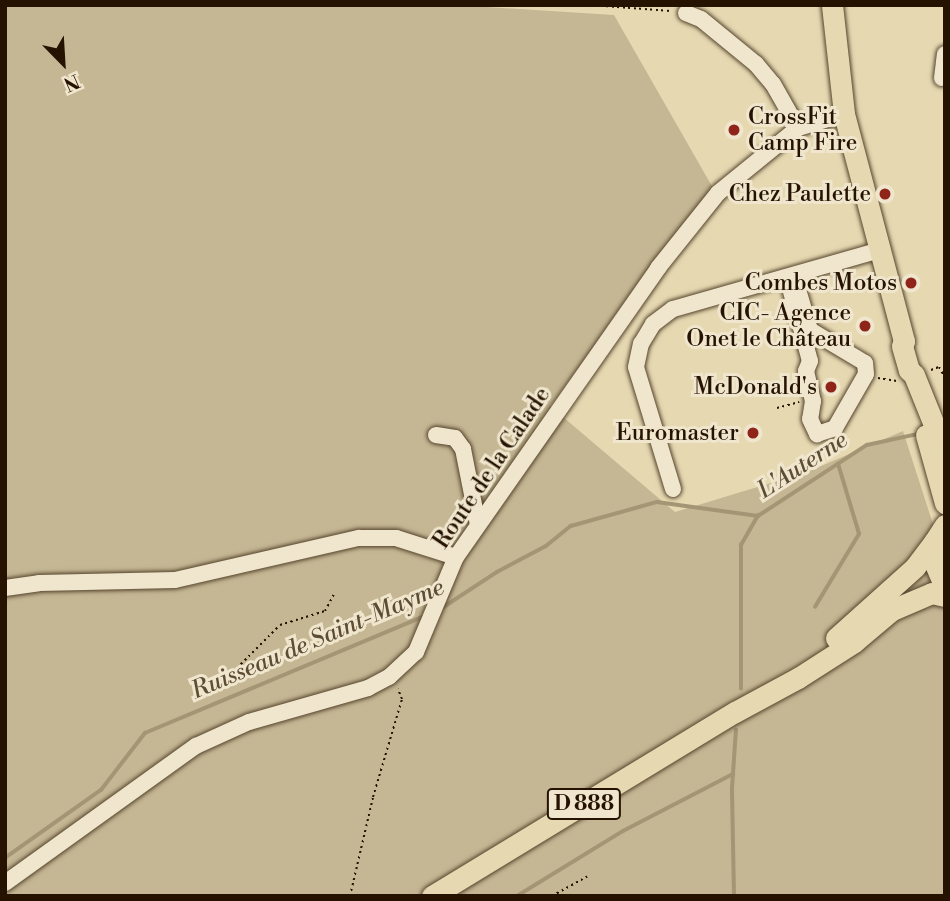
<!DOCTYPE html>
<meta charset="utf-8">
<style>
body{margin:0}
#map{position:relative;width:950px;height:901px;overflow:hidden;background:#e6d9b2;font-family:"Libre Bodoni",serif}
div>[style]{position:absolute}
[style*='--x']{left:calc(var(--x)*1px);top:calc(var(--y)*1px);width:calc(var(--w)*1px);rotate:calc(var(--a)*1deg)}
.green>*{inset:0;background:#c5b794}
.stream>*{height:3.5px;margin:-1.75px;padding:0 1.75px;transform-origin:1.75px;border-radius:1.75px;background:#a49575}
.path>*{height:2px;margin-top:-1px;transform-origin:0;background:repeating-linear-gradient(90deg,#251200 0 2px,transparent 0 5.5px)}
.roads{filter:drop-shadow(0 0 2px #55442c) drop-shadow(0 0 2px #55442c)}
.minor>*{height:16px;margin:-8px;padding:0 8px;transform-origin:8px;border-radius:8px;background:#efe6cd}
.major>*{height:21px;margin:-10.5px;padding:0 10.5px;transform-origin:10.5px;border-radius:10.5px;background:#e6d9b2}
.dots>*{width:19px;height:19px;translate:-50% -50%;box-sizing:border-box;border:4px solid #efe6cd;border-radius:50%}
span{translate:-50% -50%;white-space:nowrap;text-align:center;line-height:1.15;-webkit-text-stroke:6px #efe6cd;paint-order:stroke}
.shield-label span{padding:2px 5px;background:#efe6cd;border:2px solid;border-radius:5px;-webkit-text-stroke-width:0}
.shield-label{font-size:21px;color:#251200;font-weight:700}
.poi-label{font-size:23px;color:#251200}
.left{translate:0 -50%;text-align:left}
.right{translate:-100% -50%;text-align:right}
.street-label{font-size:23px;color:#251200}
.water-label{font-size:24px;color:#5e4d35;font-style:italic}
.frame{position:absolute;inset:0;border:7px solid #251200;pointer-events:none}
.north{position:absolute;left:28px;top:28px;width:70px;height:70px;-webkit-text-stroke:5px #efe6cd;paint-order:stroke;rotate:156deg;font-size:19px;font-weight:700;line-height:28px;text-align:center;color:#251200}
.north::after{content:'';display:block;margin:auto;width:24px;height:32px;background:#251200;clip-path:polygon(50% 0,100% 100%,50% 72%,0 100%)}
</style>
<div id="map">
<div class="green">
<div style="clip-path:polygon(5px 5px,455px 5px,614px 15px,713px 188px,550px 406px,675px 512px,807px 472px,903px 431px,942px 552px,945px 543px,945px 896px,5px 896px)"></div>
</div>
<div class="stream">
<div style="--x:815;--y:607;--w:85;--a:-58.9"></div>
<div style="--x:859;--y:534;--w:73;--a:-106.7"></div>
<div style="--x:439;--y:610;--w:69;--a:-33.2"></div>
<div style="--x:497;--y:572;--w:55;--a:-28"></div>
<div style="--x:546;--y:546;--w:32;--a:-39"></div>
<div style="--x:571;--y:526;--w:89;--a:-15.6"></div>
<div style="--x:657;--y:502;--w:102;--a:7.9"></div>
<div style="--x:741;--y:689;--w:144;--a:-90"></div>
<div style="--x:741;--y:545;--w:34;--a:-60"></div>
<div style="--x:758;--y:516;--w:130;--a:-33.1"></div>
<div style="--x:867;--y:445;--w:52;--a:-12.2"></div>
<div style="--x:5;--y:858;--w:118;--a:-35.3"></div>
<div style="--x:101;--y:790;--w:72;--a:-52.3"></div>
<div style="--x:145;--y:733;--w:303;--a:-22.7"></div>
<div style="--x:517;--y:896;--w:124;--a:-31.5"></div>
<div style="--x:623;--y:831;--w:124;--a:-27.4"></div>
<div style="--x:734;--y:896;--w:108;--a:-91.1"></div>
<div style="--x:732;--y:788;--w:58;--a:-86.1"></div>
</div>
<div class="path">
<div style="--x:590;--y:5;--w:81;--a:4.2"></div>
<div style="--x:931;--y:370;--w:9;--a:-21"></div>
<div style="--x:939;--y:367;--w:13;--a:61"></div>
<div style="--x:878;--y:378;--w:19;--a:9"></div>
<div style="--x:777;--y:408;--w:23;--a:-15"></div>
<div style="--x:233;--y:672;--w:66;--a:-45"></div>
<div style="--x:280;--y:625;--w:47;--a:-17.3"></div>
<div style="--x:325;--y:611;--w:19;--a:-62"></div>
<div style="--x:350;--y:896;--w:102;--a:-76.9"></div>
<div style="--x:373;--y:797;--w:102;--a:-73.5"></div>
<div style="--x:402;--y:699;--w:11;--a:-112"></div>
<div style="--x:552;--y:896;--w:43;--a:-28.9"></div>
</div>
<div class="roads">
<div class="minor">
<div style="--x:686;--y:13;--w:16;--a:22"></div>
<div style="--x:701;--y:19;--w:71;--a:39.3"></div>
<div style="--x:756;--y:64;--w:26;--a:50"></div>
<div style="--x:773;--y:84;--w:51;--a:60.4"></div>
<div style="--x:942;--y:78;--w:24;--a:-83"></div>
<div style="--x:787;--y:277;--w:87;--a:74.7"></div>
<div style="--x:810;--y:361;--w:11;--a:112"></div>
<div style="--x:806;--y:371;--w:31;--a:77"></div>
<div style="--x:813;--y:401;--w:18;--a:99"></div>
<div style="--x:810;--y:419;--w:17;--a:65"></div>
<div style="--x:817;--y:434;--w:19;--a:-18"></div>
<div style="--x:835;--y:428;--w:62;--a:-60.1"></div>
<div style="--x:866;--y:374;--w:11;--a:-95"></div>
<div style="--x:865;--y:363;--w:64;--a:-149"></div>
<div style="--x:810;--y:330;--w:56;--a:-106.5"></div>
<div style="--x:436;--y:435;--w:19;--a:9"></div>
<div style="--x:455;--y:438;--w:14;--a:54"></div>
<div style="--x:463;--y:449;--w:77;--a:78.8"></div>
<div style="--x:673;--y:489;--w:127;--a:-106.9"></div>
<div style="--x:636;--y:367;--w:24;--a:-78"></div>
<div style="--x:641;--y:344;--w:23;--a:-59"></div>
<div style="--x:653;--y:324;--w:25;--a:-37"></div>
<div style="--x:673;--y:309;--w:215;--a:-15.9"></div>
<div style="--x:5;--y:588;--w:34;--a:-8"></div>
<div style="--x:39;--y:583;--w:136;--a:-1.3"></div>
<div style="--x:175;--y:580;--w:189;--a:-12.9"></div>
<div style="--x:359;--y:538;--w:37;--a:0"></div>
<div style="--x:396;--y:538;--w:63;--a:17.6"></div>
<div style="--x:5;--y:883;--w:235;--a:-35.7"></div>
<div style="--x:196;--y:746;--w:58;--a:-24.4"></div>
<div style="--x:249;--y:722;--w:124;--a:-15.9"></div>
<div style="--x:368;--y:688;--w:24;--a:-28"></div>
<div style="--x:389;--y:677;--w:37;--a:-43"></div>
<div style="--x:416;--y:652;--w:103;--a:-67.2"></div>
<div style="--x:456;--y:557;--w:353;--a:-55"></div>
<div style="--x:658;--y:268;--w:96;--a:-51.3"></div>
<div style="--x:718;--y:193;--w:103;--a:-39.1"></div>
<div style="--x:798;--y:128;--w:48;--a:-16.9"></div>
</div>
<div class="major">
<div style="--x:832;--y:5;--w:110;--a:83.7"></div>
<div style="--x:844;--y:114;--w:235;--a:75.2"></div>
<div style="--x:904;--y:341;--w:5;--a:112"></div>
<div style="--x:902;--y:346;--w:25;--a:74"></div>
<div style="--x:909;--y:370;--w:7;--a:45"></div>
<div style="--x:914;--y:375;--w:83;--a:68.1"></div>
<div style="--x:926;--y:435;--w:71;--a:74.4"></div>
<div style="--x:945;--y:525;--w:20;--a:123"></div>
<div style="--x:934;--y:542;--w:22;--a:87"></div>
<div style="--x:935;--y:564;--w:25;--a:67"></div>
<div style="--x:836;--y:638;--w:106;--a:-41.9"></div>
<div style="--x:915;--y:567;--w:31;--a:-53"></div>
<div style="--x:432;--y:896;--w:354;--a:-31.3"></div>
<div style="--x:735;--y:712;--w:72;--a:-28.4"></div>
<div style="--x:798;--y:678;--w:67;--a:-32.7"></div>
<div style="--x:854;--y:642;--w:50;--a:-40.1"></div>
<div style="--x:892;--y:610;--w:43;--a:-23"></div>
<div style="--x:932;--y:593;--w:13;--a:13"></div>
</div>
</div>
<div class="dots">
<div style="left:734px;top:130px;background:#8f2418"></div>
<div style="left:885px;top:194px;background:#8f2418"></div>
<div style="left:911px;top:283px;background:#8f2418"></div>
<div style="left:865px;top:326px;background:#8f2418"></div>
<div style="left:831px;top:387px;background:#8f2418"></div>
<div style="left:753px;top:433px;background:#8f2418"></div>
</div>
<div class="shield-label">
<span style="left:584px;top:804px">D 888</span>
</div>
<div class="poi-label">
<span class="left" style="left:748px;top:130px">CrossFit<br>Camp Fire</span>
<span class="right" style="left:871px;top:194px">Chez Paulette</span>
<span class="right" style="left:897px;top:283px">Combes Motos</span>
<span class="right" style="left:851px;top:326px">CIC- Agence<br>Onet le Château</span>
<span class="right" style="left:817px;top:387px">McDonald's</span>
<span class="right" style="left:739px;top:433px">Euromaster</span>
</div>
<div class="street-label">
<span style="left:492px;top:468px;rotate:-56deg">Route de la Calade</span>
</div>
<div class="water-label">
<span style="left:803px;top:466px;rotate:-33deg">L'Auterne</span>
<span style="left:318px;top:640px;rotate:-23deg">Ruisseau de Saint-Mayme</span>
</div>
<div class="frame"></div>
<div class="north">N</div>
</div>
